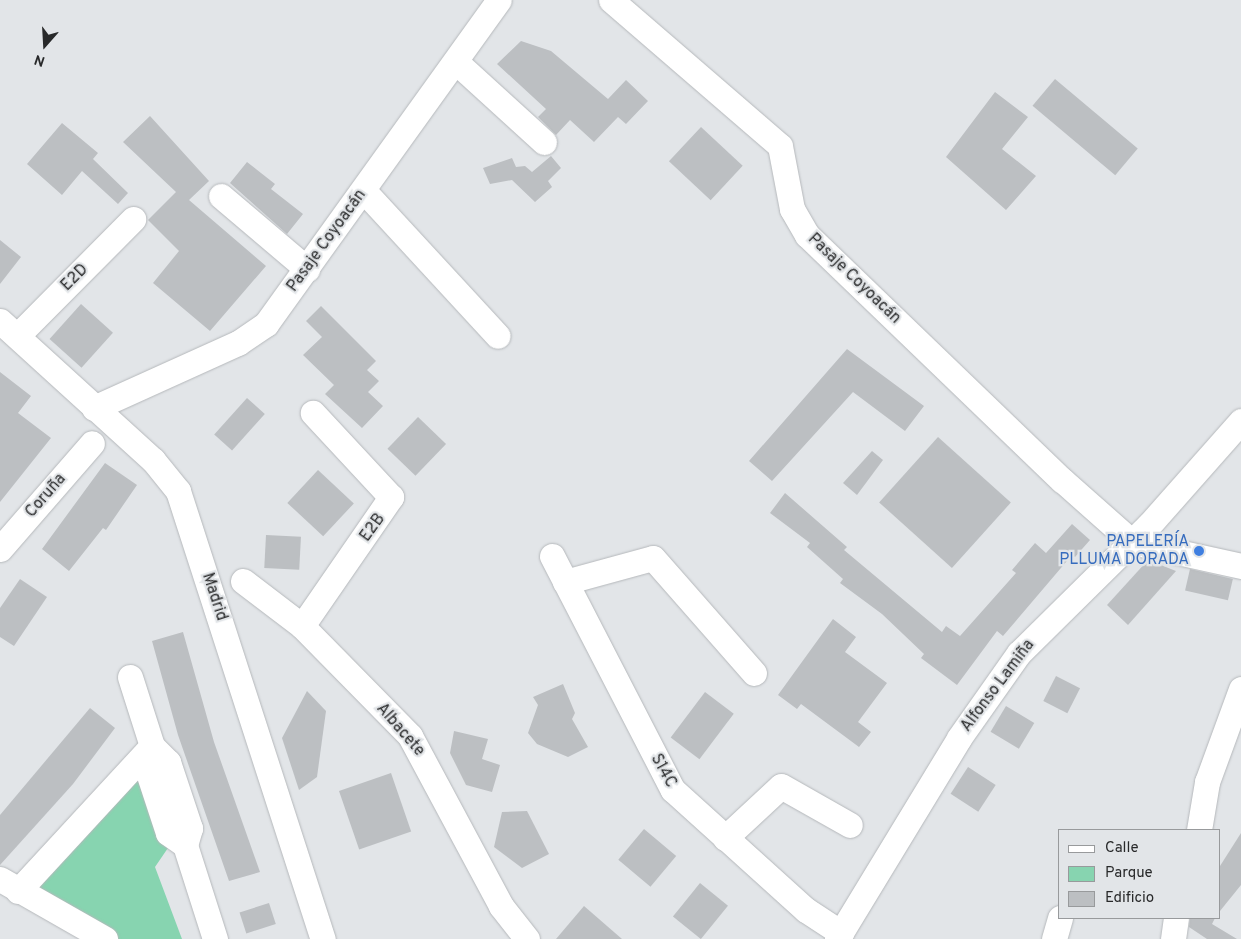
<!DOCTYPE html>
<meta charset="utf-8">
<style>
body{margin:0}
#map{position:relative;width:1241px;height:939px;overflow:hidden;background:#e2e5e8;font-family:Overpass,sans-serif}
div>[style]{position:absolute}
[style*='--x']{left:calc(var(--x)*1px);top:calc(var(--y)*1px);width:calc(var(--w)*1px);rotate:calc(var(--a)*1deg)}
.green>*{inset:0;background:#87d4b0}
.building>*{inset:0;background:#bcbfc2;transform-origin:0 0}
.roads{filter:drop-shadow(0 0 1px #b5b8bb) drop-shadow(0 0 1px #b5b8bb)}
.minor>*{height:25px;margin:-12.5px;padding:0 12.5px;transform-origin:12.5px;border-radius:12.5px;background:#fff}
.dots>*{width:14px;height:14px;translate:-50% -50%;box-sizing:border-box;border:2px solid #e2e5e8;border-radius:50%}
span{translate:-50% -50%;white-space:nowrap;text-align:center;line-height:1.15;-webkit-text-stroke:4.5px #e2e5e8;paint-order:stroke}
.street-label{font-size:16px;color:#28292a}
.shop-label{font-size:16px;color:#366cbe}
.right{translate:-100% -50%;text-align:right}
.legend{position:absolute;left:1058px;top:829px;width:162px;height:90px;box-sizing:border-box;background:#e2e5e8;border:1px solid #989a9c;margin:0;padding:6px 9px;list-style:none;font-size:15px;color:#28292a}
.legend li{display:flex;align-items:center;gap:10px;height:25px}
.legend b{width:25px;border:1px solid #989a9c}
.north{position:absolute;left:20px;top:20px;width:50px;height:50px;-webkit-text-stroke:4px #e2e5e8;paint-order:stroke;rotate:199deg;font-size:14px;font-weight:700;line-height:20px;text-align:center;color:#28292a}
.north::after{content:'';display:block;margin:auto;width:18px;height:22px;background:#28292a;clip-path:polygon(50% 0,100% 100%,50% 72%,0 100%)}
</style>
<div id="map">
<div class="green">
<div style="clip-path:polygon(131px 759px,158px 831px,170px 845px,155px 867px,182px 939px,118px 939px,26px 885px)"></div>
</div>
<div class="building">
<div style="clip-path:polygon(521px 41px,551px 51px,608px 99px,626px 80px,648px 101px,626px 124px,618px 117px,594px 142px,570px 120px,556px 135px,538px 117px,546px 109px,497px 64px)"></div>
<div style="left:1055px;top:79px;width:108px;height:35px;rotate:40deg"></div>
<div style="clip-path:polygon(995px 92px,1028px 117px,1002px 149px,1036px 176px,1006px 210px,946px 157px)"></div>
<div style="clip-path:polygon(150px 116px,209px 181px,189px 200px,266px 266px,210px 331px,153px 283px,179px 251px,148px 220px,176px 192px,123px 142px)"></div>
<div style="clip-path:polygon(62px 123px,98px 153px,93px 159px,128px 193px,118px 204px,82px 171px,62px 195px,27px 164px)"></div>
<div style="left:701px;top:127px;width:57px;height:47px;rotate:43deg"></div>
<div style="clip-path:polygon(551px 156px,561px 168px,548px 181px,552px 187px,535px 202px,512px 180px,490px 184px,483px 168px,512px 158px,516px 167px,525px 166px,532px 172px)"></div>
<div style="clip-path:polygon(247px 162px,275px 184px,271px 189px,303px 214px,287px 234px,230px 183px)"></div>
<div style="clip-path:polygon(0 240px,21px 257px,0 284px)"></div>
<div style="left:81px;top:304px;width:43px;height:47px;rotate:42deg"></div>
<div style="clip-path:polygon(321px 306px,376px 361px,367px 370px,379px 381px,368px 392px,383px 406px,362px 428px,325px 394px,334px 385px,303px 355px,322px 337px,306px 321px)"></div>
<div style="clip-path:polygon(847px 349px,924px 406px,905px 431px,853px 392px,772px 481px,749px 461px)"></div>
<div style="clip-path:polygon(0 372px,31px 396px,18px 413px,51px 438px,0 502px)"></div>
<div style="left:247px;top:398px;width:24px;height:49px;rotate:42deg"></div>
<div style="left:418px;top:417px;width:39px;height:44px;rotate:44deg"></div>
<div style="left:938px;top:437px;width:98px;height:88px;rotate:42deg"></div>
<div style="clip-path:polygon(872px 451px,883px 460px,857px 495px,843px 483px)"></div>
<div style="clip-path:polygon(105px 463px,137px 485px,106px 530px,103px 528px,69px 571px,42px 549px)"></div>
<div style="left:318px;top:470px;width:49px;height:45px;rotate:43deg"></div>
<div style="clip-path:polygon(785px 493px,847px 547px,844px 550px,942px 632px,946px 626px,960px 636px,1016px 573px,1012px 570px,1035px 543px,1046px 553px,1072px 524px,1090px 540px,1075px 557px,1072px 555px,1003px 636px,997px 631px,957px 685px,921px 658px,924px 654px,882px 614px,840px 583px,843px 579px,807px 547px,810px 543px,770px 513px)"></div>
<div style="left:266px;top:535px;width:35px;height:33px;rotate:3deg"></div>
<div style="clip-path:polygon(1148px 560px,1176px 571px,1128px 625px,1107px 605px)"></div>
<div style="left:1190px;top:569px;width:44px;height:22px;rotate:13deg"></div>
<div style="clip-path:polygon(20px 579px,47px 597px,14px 646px,0 637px,0 608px)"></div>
<div style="clip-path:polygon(833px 619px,856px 637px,845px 652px,887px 683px,858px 722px,871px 732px,859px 747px,801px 704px,797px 709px,778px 695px)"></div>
<div style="clip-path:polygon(183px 632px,214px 742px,260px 872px,229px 881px,178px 735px,152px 641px)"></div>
<div style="left:1056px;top:676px;width:27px;height:28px;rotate:27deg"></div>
<div style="clip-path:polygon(563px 684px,575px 713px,572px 719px,588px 747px,568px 757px,537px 744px,528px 733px,538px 705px,533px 697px)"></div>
<div style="clip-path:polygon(307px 691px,326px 711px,317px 777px,299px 790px,282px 738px)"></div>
<div style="left:705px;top:692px;width:36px;height:57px;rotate:37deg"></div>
<div style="left:1006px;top:706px;width:33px;height:30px;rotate:31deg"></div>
<div style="clip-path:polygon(90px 708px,115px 728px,73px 784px,0 865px,0 815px)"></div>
<div style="clip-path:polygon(454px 731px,488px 739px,482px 759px,500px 765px,492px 792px,466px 785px,450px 753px)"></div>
<div style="left:968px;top:767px;width:33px;height:32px;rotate:33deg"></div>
<div style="left:391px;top:773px;width:62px;height:55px;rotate:71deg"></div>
<div style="clip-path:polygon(527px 811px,549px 854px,522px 868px,494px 847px,502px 812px)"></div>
<div style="left:644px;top:829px;width:42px;height:40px;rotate:40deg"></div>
<div style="clip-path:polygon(1241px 833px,1241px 885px,1220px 911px,1220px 866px)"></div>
<div style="left:700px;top:883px;width:36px;height:43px;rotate:39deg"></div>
<div style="left:269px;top:903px;width:22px;height:31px;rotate:72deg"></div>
<div style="clip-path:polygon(584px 906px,622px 939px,556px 939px)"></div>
<div style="clip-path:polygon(1190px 918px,1215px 918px,1212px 924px,1237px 939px,1207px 939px,1189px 927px)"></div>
</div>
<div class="roads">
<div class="minor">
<div style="--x:611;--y:0;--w:223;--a:40.8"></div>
<div style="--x:780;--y:146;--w:64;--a:79.2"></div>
<div style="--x:792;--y:209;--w:30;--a:60"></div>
<div style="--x:807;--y:235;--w:354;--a:43.9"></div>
<div style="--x:1062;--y:480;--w:94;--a:41.5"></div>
<div style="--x:1132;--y:542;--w:112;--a:12.4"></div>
<div style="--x:456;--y:62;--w:119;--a:42.3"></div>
<div style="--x:364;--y:191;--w:197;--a:47.3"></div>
<div style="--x:221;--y:196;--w:113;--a:40.3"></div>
<div style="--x:0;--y:321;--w:207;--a:42.3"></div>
<div style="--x:153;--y:460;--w:40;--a:51"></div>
<div style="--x:178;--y:491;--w:471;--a:72.1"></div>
<div style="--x:17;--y:336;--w:165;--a:-45.2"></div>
<div style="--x:94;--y:408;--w:158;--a:-24.3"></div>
<div style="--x:238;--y:343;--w:34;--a:-34"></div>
<div style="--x:266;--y:324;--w:399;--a:-54.3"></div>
<div style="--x:0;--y:549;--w:140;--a:-49"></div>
<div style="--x:552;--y:556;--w:263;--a:62.7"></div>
<div style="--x:673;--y:790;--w:179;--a:42.1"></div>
<div style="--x:806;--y:910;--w:42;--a:33.3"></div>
<div style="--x:243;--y:581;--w:74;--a:37.3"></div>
<div style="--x:302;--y:626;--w:154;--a:45.5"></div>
<div style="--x:410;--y:736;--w:193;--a:61.8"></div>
<div style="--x:501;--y:906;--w:42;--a:51.8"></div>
<div style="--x:565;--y:582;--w:91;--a:-15.3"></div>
<div style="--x:653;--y:558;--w:153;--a:48.7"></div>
<div style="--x:302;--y:626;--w:157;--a:-55.4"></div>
<div style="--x:391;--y:497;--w:115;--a:-132.9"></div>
<div style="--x:130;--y:677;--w:72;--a:72.3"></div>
<div style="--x:152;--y:746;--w:24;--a:102"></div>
<div style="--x:147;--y:769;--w:67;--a:71.8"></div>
<div style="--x:168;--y:833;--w:21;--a:35"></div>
<div style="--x:185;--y:845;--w:99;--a:72.3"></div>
<div style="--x:152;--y:746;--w:23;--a:45"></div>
<div style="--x:168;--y:762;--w:70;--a:71.6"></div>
<div style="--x:190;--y:828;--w:18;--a:106"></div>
<div style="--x:1199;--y:830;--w:49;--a:-80.5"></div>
<div style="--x:1207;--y:782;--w:99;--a:-69.9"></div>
<div style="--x:725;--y:838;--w:76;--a:-42.9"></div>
<div style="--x:781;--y:786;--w:79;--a:29.5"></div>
<div style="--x:0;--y:879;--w:121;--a:29.7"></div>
<div style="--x:18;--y:891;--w:197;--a:-47.3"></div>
<div style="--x:837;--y:939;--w:235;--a:-58.7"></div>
<div style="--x:959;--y:738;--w:104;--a:-54.8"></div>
<div style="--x:1019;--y:653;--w:182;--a:-44.6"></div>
<div style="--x:1149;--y:525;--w:139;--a:-48.5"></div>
<div style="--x:1054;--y:939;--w:22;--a:-74"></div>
<div style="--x:1173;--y:939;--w:21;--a:-82"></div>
</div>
</div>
<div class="dots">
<div style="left:1199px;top:551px;background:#3f7fe0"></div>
</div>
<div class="street-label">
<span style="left:327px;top:241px;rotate:-54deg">Pasaje Coyoacán</span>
<span style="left:75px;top:278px;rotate:-45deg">E2D</span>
<span style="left:854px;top:279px;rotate:44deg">Pasaje Coyoacán</span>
<span style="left:46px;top:496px;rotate:-49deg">Coruña</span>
<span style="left:373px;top:528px;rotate:-54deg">E2B</span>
<span style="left:214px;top:597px;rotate:72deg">Madrid</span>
<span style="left:998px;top:686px;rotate:-53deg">Alfonso Lamiña</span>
<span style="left:400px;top:730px;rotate:49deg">Albacete</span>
<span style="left:663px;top:771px;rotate:61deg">S14C</span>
</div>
<div class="shop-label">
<span class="right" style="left:1189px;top:551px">PAPELERÍA<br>PLLUMA DORADA</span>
</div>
<ul class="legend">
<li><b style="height:6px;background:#fff"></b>Calle</li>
<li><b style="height:14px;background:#87d4b0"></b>Parque</li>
<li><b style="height:14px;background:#bcbfc2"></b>Edificio</li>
</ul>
<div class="north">N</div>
</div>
